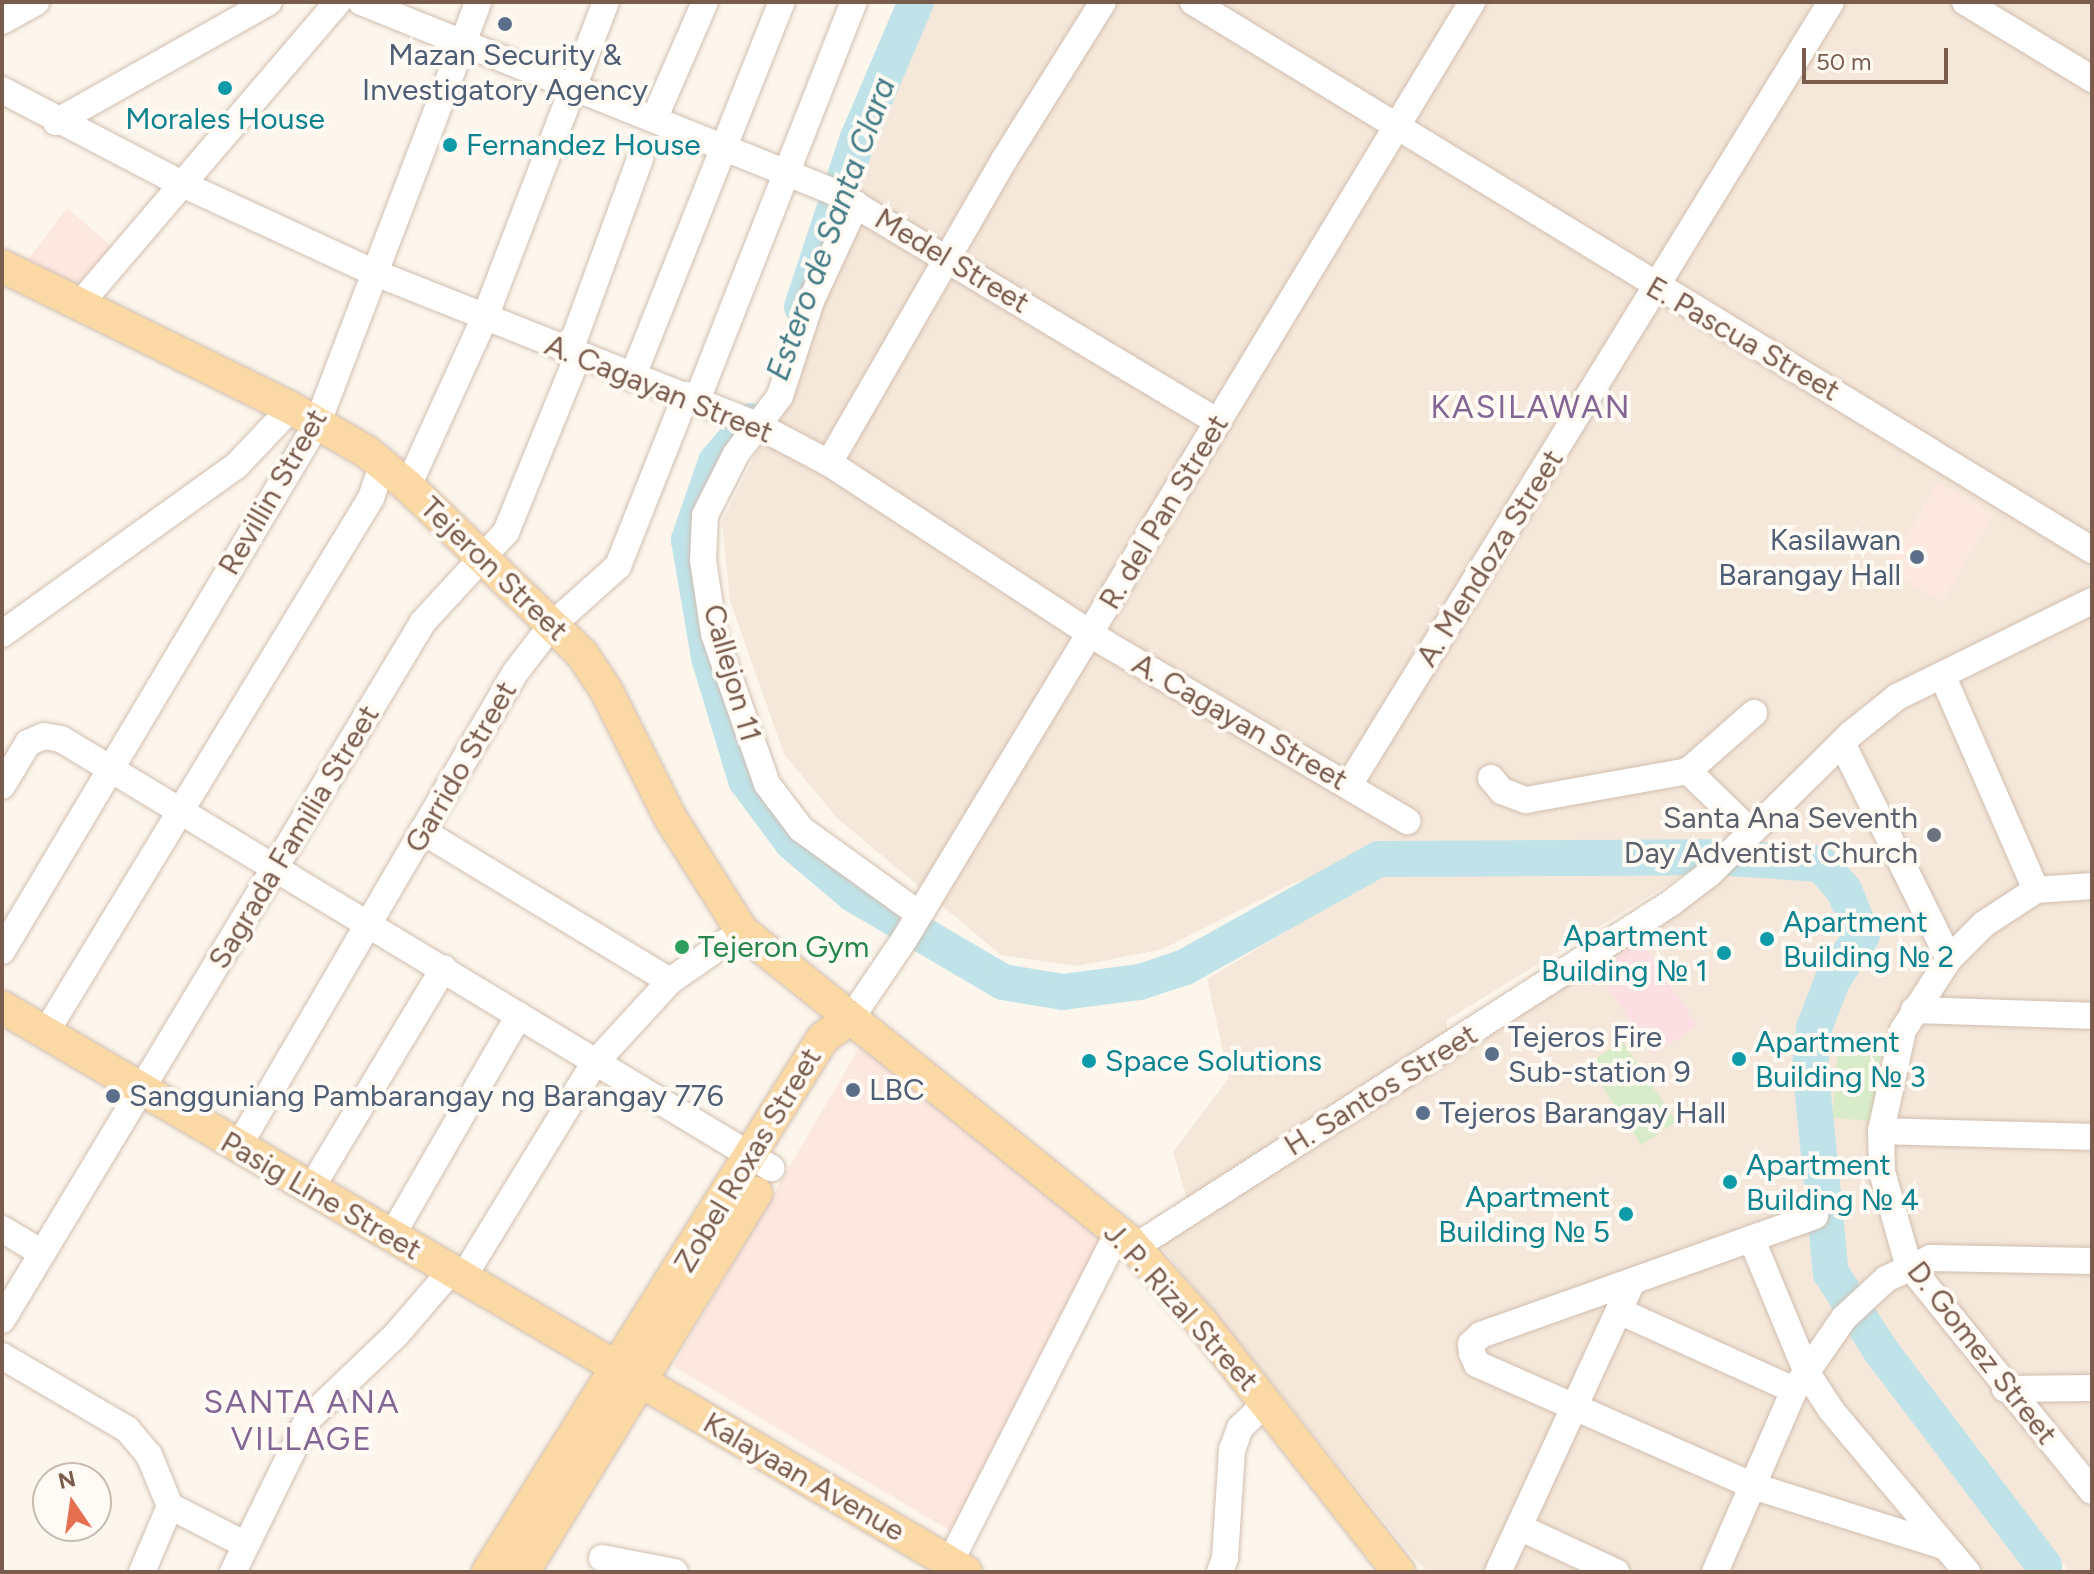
<!DOCTYPE html>
<meta charset="utf-8">
<style>
body{margin:0}
#map{position:relative;width:2094px;height:1574px;overflow:hidden;background:#fdf6ec;font-family:Figtree,sans-serif}
div>[style]{position:absolute}
[style*='--x']{left:calc(var(--x)*1px);top:calc(var(--y)*1px);width:calc(var(--w)*1px);rotate:calc(var(--a)*1deg)}
.residential>*{inset:0;background:#f5e8da}
.commercial>*{inset:0;background:#fde8e0;transform-origin:0 0}
.medical>*{inset:0;background:#fbdfe3;transform-origin:0 0}
.green>*{inset:0;background:#d8ecc9;transform-origin:0 0}
.river>*{height:36px;margin:-18px;padding:0 18px;transform-origin:18px;border-radius:18px;background:#bfe3e8}
.roads{filter:drop-shadow(0 0 2px #d1beb0) drop-shadow(0 0 2px #d1beb0)}
.minor>*{height:26px;margin:-13px;padding:0 13px;transform-origin:13px;border-radius:13px;background:#fff}
.major>*{height:32px;margin:-16px;padding:0 16px;transform-origin:16px;border-radius:16px;background:#fbd9a5}
.dots>*{width:22px;height:22px;translate:-50% -50%;box-sizing:border-box;border:4px solid #fffaf3;border-radius:50%}
span{translate:-50% -50%;white-space:nowrap;text-align:center;line-height:1.15;-webkit-text-stroke:8px #fffaf3;paint-order:stroke}
.service-label{font-size:30px;color:#4e5e75}
.right{translate:-100% -50%;text-align:right}
.left{translate:0 -50%;text-align:left}
.culture-label{font-size:30px;color:#0d838f}
.street-label{font-size:30px;color:#7a5c4d}
.worship-label{font-size:30px;color:#5b616d}
.leisure-label{font-size:30px;color:#27864d}
.water-label{font-size:32px;color:#437c86;font-style:italic}
.neighbourhood-label{font-size:32px;color:#846695;letter-spacing:2px}
.frame{position:absolute;inset:0;border:4px solid #7a5c4d;pointer-events:none}
.north{position:absolute;left:32px;top:1462px;width:80px;height:80px;box-sizing:border-box;background:#fffaf3;border:2px solid #cabbb1;border-radius:50%;rotate:347deg;font-size:22px;font-weight:700;line-height:32px;text-align:center;color:#7a5c4d}
.north::after{content:'';display:block;margin:auto;width:28px;height:36px;background:#e76f51;clip-path:polygon(50% 0,100% 100%,50% 72%,0 100%)}
.scale{position:absolute;left:1802px;top:48px;width:146px;height:36px;box-sizing:border-box;border:4px solid #7a5c4d;border-top:0;padding-left:10px;font-size:24px;line-height:28px;white-space:nowrap;color:#7a5c4d;-webkit-text-stroke:6px #fffaf3;paint-order:stroke}
</style>
<div id="map">
<div class="residential">
<div style="clip-path:polygon(928px 2px,2092px 2px,2092px 1572px,2069px 1572px,1843px 1271px,1817px 1156px,1814px 1058px,1836px 987px,1865px 934px,1850px 887px,1826px 859px,1692px 851px,1384px 852px,1292px 884px,1163px 949px,1077px 966px,1001px 955px,837px 818px,784px 754px,730px 601px,722px 522px,796px 373px,848px 208px)"></div>
<div style="clip-path:polygon(1428px 862px,1700px 865px,1447px 1020px,1447px 1058px,1734px 871px,1822px 870px,1856px 934px,1812px 985px,1797px 1039px,1820px 1266px,1851px 1319px,2031px 1562px,2055px 1572px,1428px 1572px,1414px 1558px,1158px 1243px,1192px 1216px,1173px 1152px,1229px 1078px,1207px 979px,1376px 877px)"></div>
</div>
<div class="commercial">
<div style="clip-path:polygon(67px 208px,115px 249px,82px 291px,27px 261px)"></div>
<div style="left:1938px;top:482px;width:64px;height:102px;rotate:30deg"></div>
<div style="clip-path:polygon(860px 1046px,1104px 1241px,962px 1538px,673px 1366px)"></div>
</div>
<div class="medical">
<div style="left:1641px;top:941px;width:101px;height:53px;rotate:56deg"></div>
</div>
<div class="green">
<div style="left:1839px;top:1038px;width:43px;height:80px;rotate:5deg"></div>
<div style="left:1622px;top:1041px;width:97px;height:42px;rotate:56deg"></div>
</div>
<div class="river">
<div style="--x:802;--y:307;--w:178;--a:-71.7"></div>
<div style="--x:858;--y:138;--w:148;--a:-66.9"></div>
<div style="--x:751;--y:421;--w:54;--a:130.5"></div>
<div style="--x:716;--y:462;--w:83;--a:109.1"></div>
<div style="--x:689;--y:540;--w:119;--a:80.3"></div>
<div style="--x:709;--y:657;--w:128;--a:73.3"></div>
<div style="--x:746;--y:780;--w:77;--a:53.4"></div>
<div style="--x:792;--y:842;--w:80;--a:40.4"></div>
<div style="--x:853;--y:894;--w:174;--a:30.4"></div>
<div style="--x:1003;--y:982;--w:61;--a:9.5"></div>
<div style="--x:1063;--y:992;--w:78;--a:-7.4"></div>
<div style="--x:1140;--y:982;--w:47;--a:-18.4"></div>
<div style="--x:1185;--y:967;--w:222;--a:-29.1"></div>
<div style="--x:1379;--y:859;--w:336;--a:-0.3"></div>
<div style="--x:1715;--y:857;--w:106;--a:3.8"></div>
<div style="--x:1821;--y:864;--w:35;--a:49"></div>
<div style="--x:1844;--y:890;--w:48;--a:68.2"></div>
<div style="--x:1862;--y:935;--w:53;--a:123.4"></div>
<div style="--x:1833;--y:979;--w:53;--a:111.2"></div>
<div style="--x:1814;--y:1028;--w:36;--a:96"></div>
<div style="--x:1810;--y:1064;--w:210;--a:84.3"></div>
<div style="--x:1831;--y:1273;--w:93;--a:57.3"></div>
<div style="--x:1881;--y:1351;--w:270;--a:52.8"></div>
</div>
<div class="roads">
<div class="minor">
<div style="--x:361;--y:2;--w:510;--a:21.88"></div>
<div style="--x:834;--y:192;--w:448;--a:30.9"></div>
<div style="--x:1193;--y:2;--w:1053;--a:31.37"></div>
<div style="--x:1965;--y:2;--w:149;--a:31.2"></div>
<div style="--x:2;--y:21;--w:39;--a:-29"></div>
<div style="--x:2;--y:90;--w:201;--a:27.6"></div>
<div style="--x:180;--y:183;--w:213;--a:24.8"></div>
<div style="--x:373;--y:272;--w:411;--a:21.7"></div>
<div style="--x:755;--y:424;--w:84;--a:27.8"></div>
<div style="--x:829;--y:463;--w:330;--a:33.1"></div>
<div style="--x:1105;--y:643;--w:351;--a:30.5"></div>
<div style="--x:655;--y:117;--w:125;--a:-66.5"></div>
<div style="--x:56;--y:122;--w:244;--a:-29.4"></div>
<div style="--x:856;--y:204;--w:107;--a:114.9"></div>
<div style="--x:811;--y:301;--w:100;--a:108.1"></div>
<div style="--x:780;--y:396;--w:73;--a:127.2"></div>
<div style="--x:736;--y:454;--w:68;--a:116.9"></div>
<div style="--x:705;--y:515;--w:45;--a:92.5"></div>
<div style="--x:703;--y:560;--w:75;--a:81.5"></div>
<div style="--x:714;--y:634;--w:159;--a:70.5"></div>
<div style="--x:767;--y:784;--w:56;--a:52.9"></div>
<div style="--x:801;--y:829;--w:145;--a:35.8"></div>
<div style="--x:79;--y:305;--w:399;--a:-49.5"></div>
<div style="--x:569;--y:353;--w:207;--a:-69.9"></div>
<div style="--x:632;--y:378;--w:405;--a:-68.3"></div>
<div style="--x:697;--y:400;--w:428;--a:-68.5"></div>
<div style="--x:829;--y:463;--w:350;--a:-60"></div>
<div style="--x:1004;--y:160;--w:186;--a:-57.9"></div>
<div style="--x:408;--y:486;--w:186;--a:-65.5"></div>
<div style="--x:485;--y:317;--w:337;--a:-69"></div>
<div style="--x:2;--y:634;--w:288;--a:-35.7"></div>
<div style="--x:236;--y:466;--w:80;--a:-46.5"></div>
<div style="--x:1943;--y:677;--w:232;--a:66.4"></div>
<div style="--x:1842;--y:743;--w:241;--a:63.6"></div>
<div style="--x:1688;--y:771;--w:88;--a:44.1"></div>
<div style="--x:1491;--y:778;--w:17;--a:50"></div>
<div style="--x:1502;--y:791;--w:26;--a:21"></div>
<div style="--x:1526;--y:800;--w:165;--a:-10.1"></div>
<div style="--x:1688;--y:771;--w:88;--a:-41.3"></div>
<div style="--x:1349;--y:785;--w:919;--a:-58.38"></div>
<div style="--x:2;--y:786;--w:50;--a:-58.8"></div>
<div style="--x:28;--y:743;--w:17;--a:-24"></div>
<div style="--x:44;--y:736;--w:17;--a:10"></div>
<div style="--x:61;--y:739;--w:830;--a:31.14"></div>
<div style="--x:422;--y:831;--w:290;--a:31.2"></div>
<div style="--x:2092;--y:886;--w:56;--a:175.9"></div>
<div style="--x:2036;--y:890;--w:62;--a:146.8"></div>
<div style="--x:1984;--y:924;--w:49;--a:135"></div>
<div style="--x:1949;--y:959;--w:85;--a:122.9"></div>
<div style="--x:1903;--y:1030;--w:103;--a:102.3"></div>
<div style="--x:1881;--y:1131;--w:41;--a:88.6"></div>
<div style="--x:1882;--y:1172;--w:96;--a:74.2"></div>
<div style="--x:1908;--y:1264;--w:292;--a:51"></div>
<div style="--x:2;--y:951;--w:616;--a:-59.15"></div>
<div style="--x:318;--y:422;--w:449;--a:-69.1"></div>
<div style="--x:1914;--y:1010;--w:178;--a:1.9"></div>
<div style="--x:851;--y:1018;--w:94;--a:-55.8"></div>
<div style="--x:904;--y:940;--w:1097;--a:-58.8"></div>
<div style="--x:46;--y:1032;--w:625;--a:-58.67"></div>
<div style="--x:371;--y:498;--w:36;--a:-71"></div>
<div style="--x:1881;--y:1131;--w:211;--a:1.6"></div>
<div style="--x:238;--y:1147;--w:549;--a:-59.7"></div>
<div style="--x:515;--y:673;--w:59;--a:-52.5"></div>
<div style="--x:551;--y:626;--w:90;--a:-41.8"></div>
<div style="--x:618;--y:566;--w:184;--a:-68.3"></div>
<div style="--x:310;--y:1190;--w:259;--a:-58.9"></div>
<div style="--x:1815;--y:1216;--w:355;--a:160.4"></div>
<div style="--x:1481;--y:1335;--w:13;--a:138"></div>
<div style="--x:1471;--y:1344;--w:9;--a:84"></div>
<div style="--x:1472;--y:1353;--w:12;--a:66"></div>
<div style="--x:1477;--y:1364;--w:302;--a:23.8"></div>
<div style="--x:1753;--y:1486;--w:199;--a:17.5"></div>
<div style="--x:2;--y:1229;--w:47;--a:31"></div>
<div style="--x:391;--y:1237;--w:256;--a:-60"></div>
<div style="--x:1752;--y:1240;--w:144;--a:67.5"></div>
<div style="--x:1807;--y:1373;--w:44;--a:57"></div>
<div style="--x:1831;--y:1410;--w:212;--a:50"></div>
<div style="--x:1135;--y:1247;--w:637;--a:-32.69"></div>
<div style="--x:1671;--y:903;--w:49;--a:-37.6"></div>
<div style="--x:1710;--y:873;--w:198;--a:-44.6"></div>
<div style="--x:1851;--y:734;--w:59;--a:-38.8"></div>
<div style="--x:1897;--y:697;--w:217;--a:-26.2"></div>
<div style="--x:462;--y:1279;--w:252;--a:-58.5"></div>
<div style="--x:594;--y:1064;--w:113;--a:-47.5"></div>
<div style="--x:670;--y:981;--w:88;--a:-34.8"></div>
<div style="--x:1619;--y:1311;--w:192;--a:24.3"></div>
<div style="--x:2;--y:1320;--w:815;--a:-58.9"></div>
<div style="--x:423;--y:622;--w:122;--a:-47.3"></div>
<div style="--x:506;--y:532;--w:190;--a:-67.8"></div>
<div style="--x:2;--y:1356;--w:145;--a:30.3"></div>
<div style="--x:127;--y:1429;--w:34;--a:50"></div>
<div style="--x:149;--y:1455;--w:55;--a:67.6"></div>
<div style="--x:170;--y:1506;--w:85;--a:27.2"></div>
<div style="--x:2005;--y:1389;--w:87;--a:-0.7"></div>
<div style="--x:1521;--y:1528;--w:105;--a:24.9"></div>
<div style="--x:602;--y:1558;--w:74;--a:10.9"></div>
<div style="--x:142;--y:1572;--w:72;--a:-67"></div>
<div style="--x:233;--y:1572;--w:170;--a:-63.9"></div>
<div style="--x:308;--y:1419;--w:122;--a:-43.7"></div>
<div style="--x:396;--y:1335;--w:83;--a:-49.4"></div>
<div style="--x:945;--y:1572;--w:383;--a:-63"></div>
<div style="--x:1220;--y:1572;--w:15;--a:-70"></div>
<div style="--x:1225;--y:1558;--w:108;--a:-86.3"></div>
<div style="--x:1232;--y:1450;--w:23;--a:-70"></div>
<div style="--x:1240;--y:1428;--w:36;--a:-44"></div>
<div style="--x:1498;--y:1572;--w:317;--a:-65.2"></div>
<div style="--x:1715;--y:1572;--w:198;--a:-66.5"></div>
<div style="--x:1794;--y:1390;--w:88;--a:-55.2"></div>
<div style="--x:1844;--y:1318;--w:57;--a:-42.9"></div>
<div style="--x:1886;--y:1279;--w:50;--a:-25"></div>
<div style="--x:1931;--y:1258;--w:161;--a:1.1"></div>
</div>
<div class="major">
<div style="--x:2;--y:266;--w:322;--a:26.2"></div>
<div style="--x:291;--y:408;--w:88;--a:30.1"></div>
<div style="--x:367;--y:452;--w:53;--a:39.7"></div>
<div style="--x:408;--y:486;--w:242;--a:44"></div>
<div style="--x:582;--y:654;--w:43;--a:56.3"></div>
<div style="--x:606;--y:690;--w:144;--a:63.3"></div>
<div style="--x:671;--y:819;--w:133;--a:57.6"></div>
<div style="--x:742;--y:931;--w:497;--a:38.7"></div>
<div style="--x:1130;--y:1242;--w:110;--a:48.3"></div>
<div style="--x:1203;--y:1324;--w:316;--a:51.7"></div>
<div style="--x:2;--y:1007;--w:1117;--a:30.37"></div>
<div style="--x:488;--y:1572;--w:630;--a:-57.9"></div>
<div style="--x:823;--y:1038;--w:34;--a:-36"></div>
<div style="--x:523;--y:1572;--w:445;--a:-58.4"></div>
</div>
</div>
<div class="dots">
<div style="left:505px;top:24px;background:#5c6f8a"></div>
<div style="left:225px;top:88px;background:#0f9aa8"></div>
<div style="left:450px;top:145px;background:#0f9aa8"></div>
<div style="left:1917px;top:557px;background:#5c6f8a"></div>
<div style="left:1934px;top:835px;background:#6b7280"></div>
<div style="left:1767px;top:939px;background:#0f9aa8"></div>
<div style="left:682px;top:947px;background:#2e9e5b"></div>
<div style="left:1724px;top:953px;background:#0f9aa8"></div>
<div style="left:1492px;top:1054px;background:#5c6f8a"></div>
<div style="left:1739px;top:1059px;background:#0f9aa8"></div>
<div style="left:1089px;top:1061px;background:#0f9aa8"></div>
<div style="left:853px;top:1090px;background:#5c6f8a"></div>
<div style="left:113px;top:1096px;background:#5c6f8a"></div>
<div style="left:1423px;top:1113px;background:#5c6f8a"></div>
<div style="left:1730px;top:1182px;background:#0f9aa8"></div>
<div style="left:1626px;top:1214px;background:#0f9aa8"></div>
</div>
<div class="service-label">
<span style="left:505px;top:72px">Mazan Security &amp;<br>Investigatory Agency</span>
<span class="right" style="left:1901px;top:557px">Kasilawan<br>Barangay Hall</span>
<span class="left" style="left:1508px;top:1054px">Tejeros Fire<br>Sub-station 9</span>
<span class="left" style="left:869px;top:1090px">LBC</span>
<span class="left" style="left:129px;top:1096px">Sangguniang Pambarangay ng Barangay 776</span>
<span class="left" style="left:1439px;top:1113px">Tejeros Barangay Hall</span>
</div>
<div class="culture-label">
<span style="left:225px;top:119px">Morales House</span>
<span class="left" style="left:466px;top:145px">Fernandez House</span>
<span class="left" style="left:1783px;top:939px">Apartment<br>Building № 2</span>
<span class="right" style="left:1708px;top:953px">Apartment<br>Building № 1</span>
<span class="left" style="left:1755px;top:1059px">Apartment<br>Building № 3</span>
<span class="left" style="left:1105px;top:1061px">Space Solutions</span>
<span class="left" style="left:1746px;top:1182px">Apartment<br>Building № 4</span>
<span class="right" style="left:1610px;top:1214px">Apartment<br>Building № 5</span>
</div>
<div class="street-label">
<span style="left:952px;top:261px;rotate:31deg">Medel Street</span>
<span style="left:1743px;top:339px;rotate:30deg">E. Pascua Street</span>
<span style="left:659px;top:389px;rotate:22deg">A. Cagayan Street</span>
<span style="left:273px;top:492px;rotate:-60deg">Revillin Street</span>
<span style="left:1164px;top:512px;rotate:-59deg">R. del Pan Street</span>
<span style="left:1490px;top:558px;rotate:-58deg">A. Mendoza Street</span>
<span style="left:494px;top:569px;rotate:44deg">Tejeron Street</span>
<span style="left:732px;top:673px;rotate:74deg">Callejon 11</span>
<span style="left:1240px;top:722px;rotate:30deg">A. Cagayan Street</span>
<span style="left:461px;top:767px;rotate:-60deg">Garrido Street</span>
<span style="left:294px;top:837px;rotate:-59deg">Sagrada Familia Street</span>
<span style="left:1381px;top:1090px;rotate:-32deg">H. Santos Street</span>
<span style="left:748px;top:1160px;rotate:-59deg">Zobel Roxas Street</span>
<span style="left:321px;top:1196px;rotate:30deg">Pasig Line Street</span>
<span style="left:1181px;top:1307px;rotate:48deg">J. P. Rizal Street</span>
<span style="left:1982px;top:1353px;rotate:52deg">D. Gomez Street</span>
<span style="left:804px;top:1477px;rotate:30deg">Kalayaan Avenue</span>
</div>
<div class="worship-label">
<span class="right" style="left:1918px;top:835px">Santa Ana Seventh<br>Day Adventist Church</span>
</div>
<div class="leisure-label">
<span class="left" style="left:698px;top:947px">Tejeron Gym</span>
</div>
<div class="water-label">
<span style="left:831px;top:229px;rotate:-70deg">Estero de Santa Clara</span>
</div>
<div class="neighbourhood-label">
<span style="left:1531px;top:407px">KASILAWAN</span>
<span style="left:302px;top:1421px">SANTA ANA<br>VILLAGE</span>
</div>
<div class="frame"></div>
<div class="north">N</div>
<div class="scale">50 m</div>
</div>
